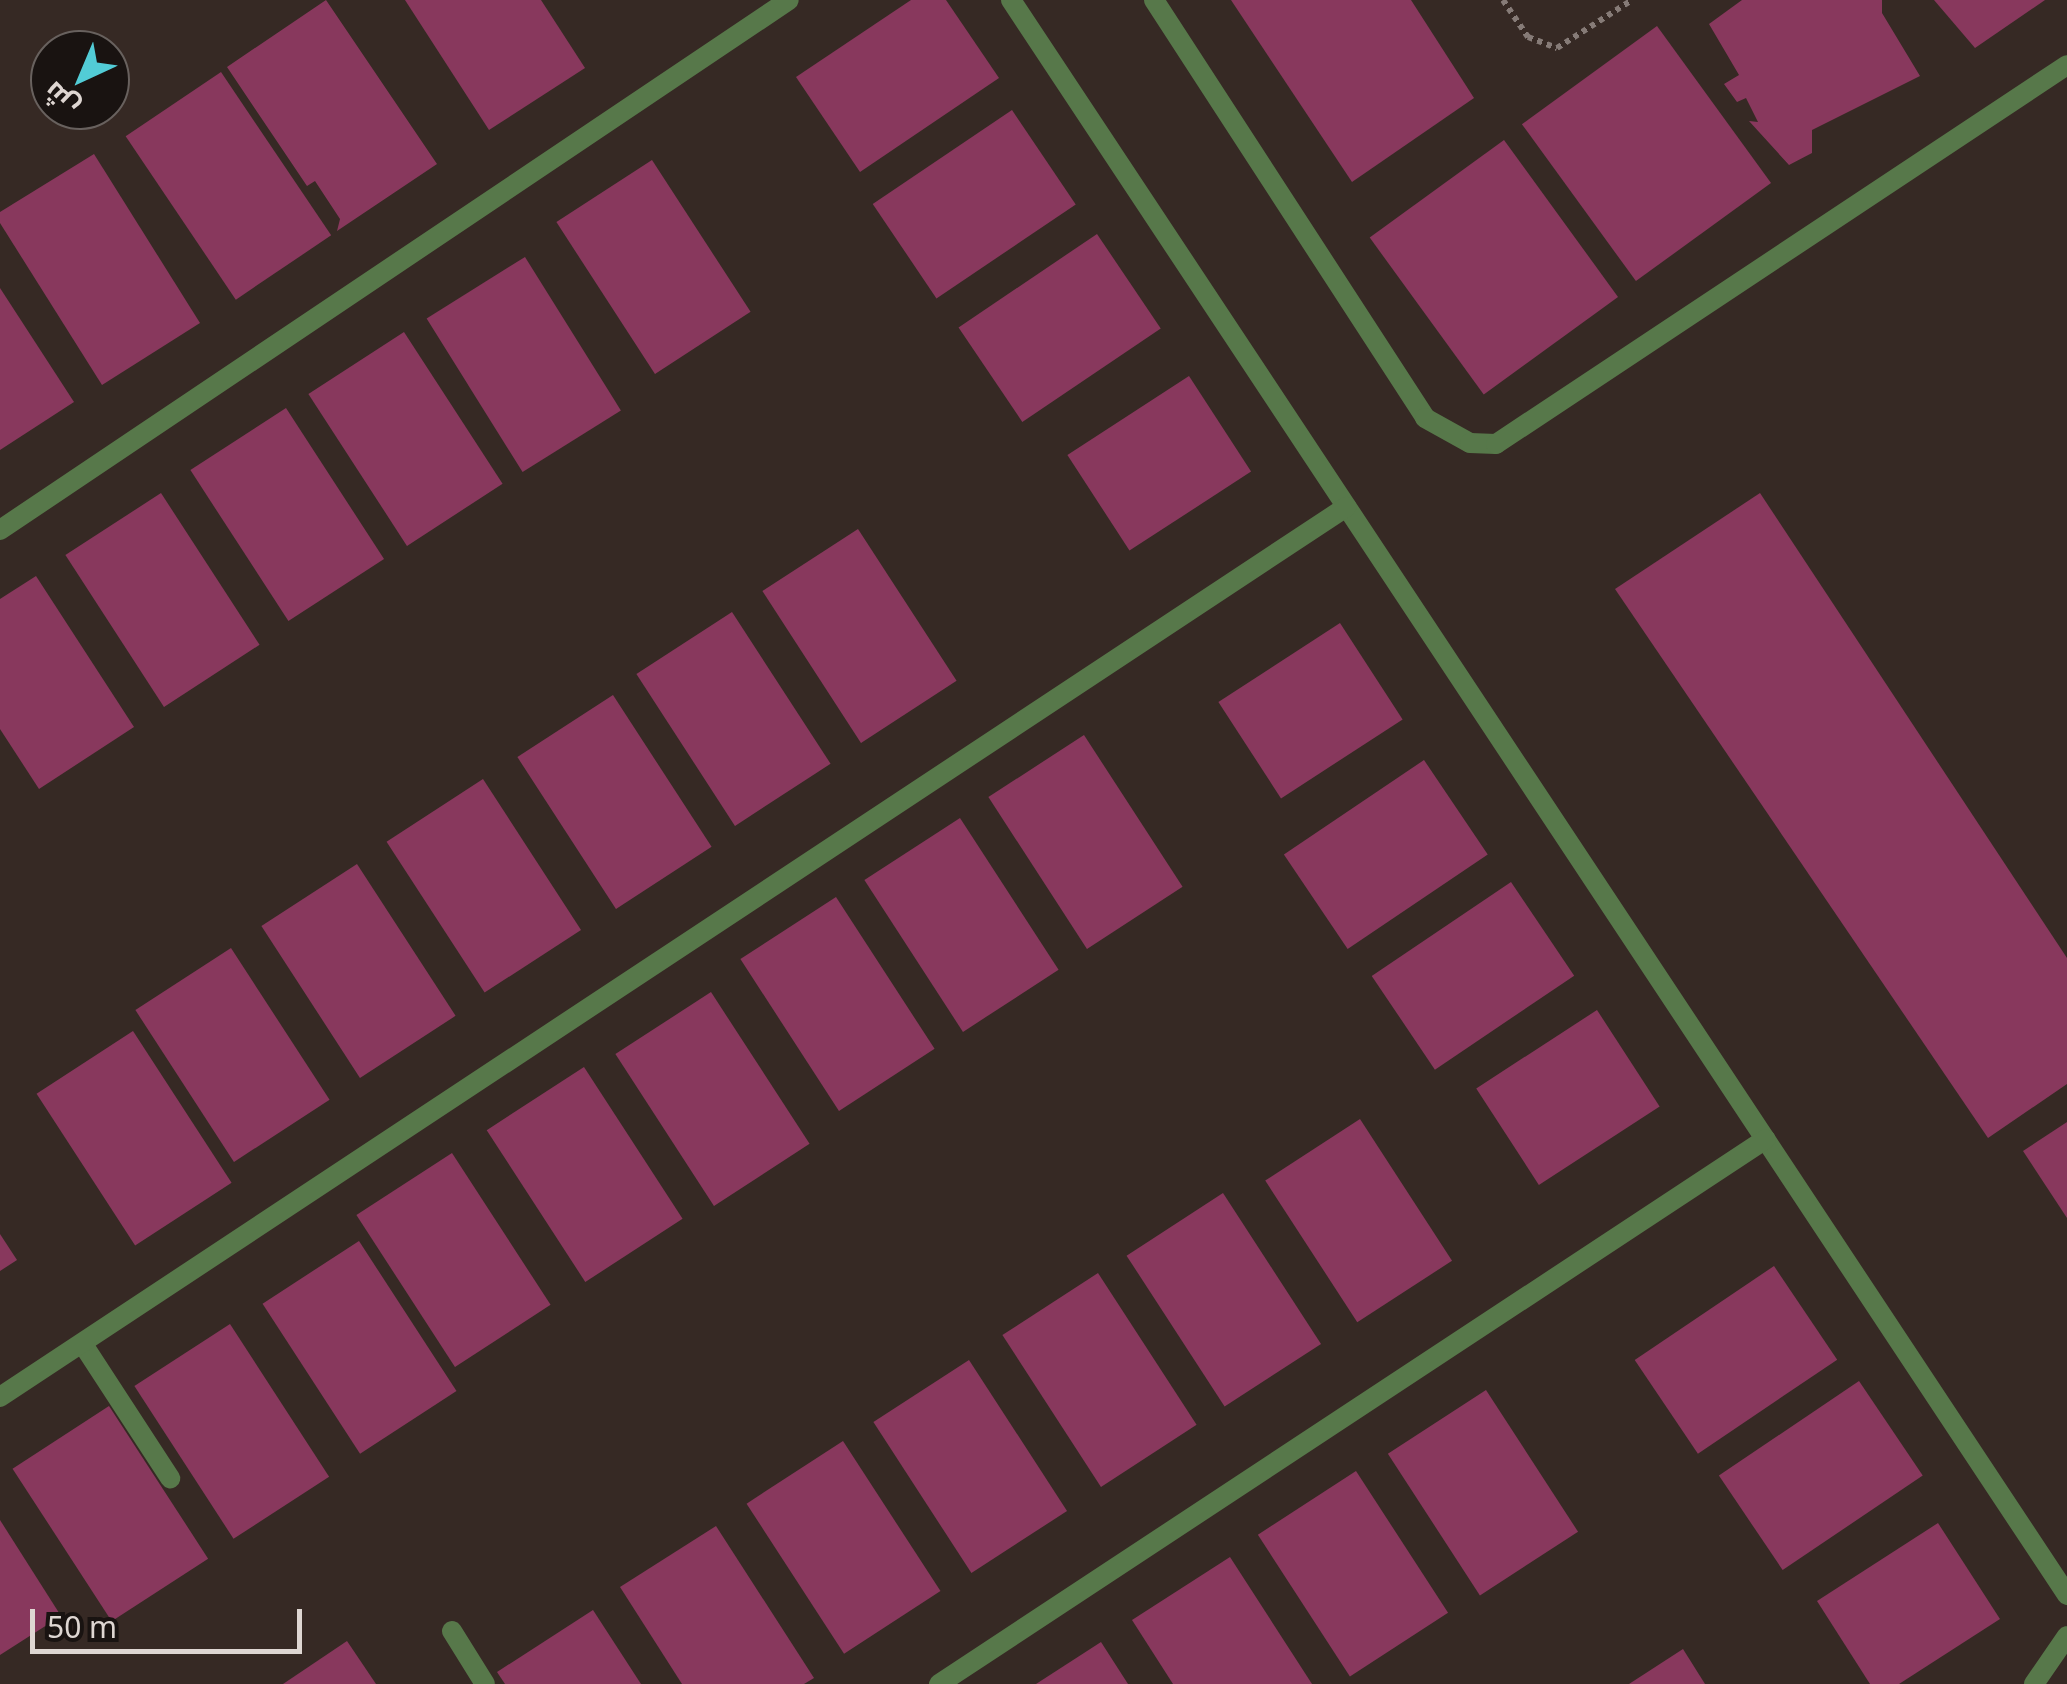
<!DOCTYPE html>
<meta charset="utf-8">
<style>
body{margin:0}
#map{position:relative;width:2067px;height:1684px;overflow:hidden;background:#362924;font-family:"Noto Sans",Cairo,sans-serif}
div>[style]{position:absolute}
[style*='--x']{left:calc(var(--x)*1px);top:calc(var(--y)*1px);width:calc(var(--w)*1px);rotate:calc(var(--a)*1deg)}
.building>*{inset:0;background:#88385d;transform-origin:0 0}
.path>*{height:6px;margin-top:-3px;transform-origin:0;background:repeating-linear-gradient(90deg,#867b77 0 5px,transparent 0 10px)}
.street>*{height:20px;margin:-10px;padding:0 10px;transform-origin:10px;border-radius:10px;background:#57784a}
span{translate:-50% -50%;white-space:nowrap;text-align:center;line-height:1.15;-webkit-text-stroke:9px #191311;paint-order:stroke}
.north{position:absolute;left:30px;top:30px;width:100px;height:100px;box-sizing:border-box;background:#191311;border:2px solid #68615e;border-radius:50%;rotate:224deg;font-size:28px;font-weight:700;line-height:40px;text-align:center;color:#ded6d2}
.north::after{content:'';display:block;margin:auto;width:35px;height:45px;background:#52ccd6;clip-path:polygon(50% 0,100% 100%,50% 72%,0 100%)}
.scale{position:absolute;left:30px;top:1609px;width:272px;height:45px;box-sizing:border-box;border:5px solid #ded6d2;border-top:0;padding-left:12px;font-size:30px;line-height:35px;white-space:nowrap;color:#ded6d2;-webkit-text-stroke:8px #191311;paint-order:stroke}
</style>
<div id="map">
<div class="building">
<div style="clip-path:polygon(326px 0,437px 164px,337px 231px,340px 219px,315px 181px,307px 186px,227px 67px)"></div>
<div style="clip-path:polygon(405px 0,541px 0,585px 68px,489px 130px)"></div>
<div style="clip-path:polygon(911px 0,946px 0,999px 78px,860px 172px,796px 77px)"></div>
<div style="clip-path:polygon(1231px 0,1411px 0,1474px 98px,1352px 182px)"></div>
<div style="clip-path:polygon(1742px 0,1882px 0,1882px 13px,1920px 76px,1812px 130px,1812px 153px,1789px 165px,1749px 121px,1758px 122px,1746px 98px,1737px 102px,1724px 84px,1739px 75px,1709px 24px)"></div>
<div style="clip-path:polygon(1934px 0,2045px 0,1975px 48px)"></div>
<div style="left:1657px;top:26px;width:194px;height:167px;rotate:54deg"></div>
<div style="left:221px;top:72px;width:197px;height:115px;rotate:56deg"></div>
<div style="left:1012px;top:110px;width:114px;height:168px;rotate:56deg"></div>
<div style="left:1504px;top:140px;width:194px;height:166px;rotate:54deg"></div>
<div style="clip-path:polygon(94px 154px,200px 323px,102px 385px,0 223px,0 212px)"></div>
<div style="left:652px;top:160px;width:181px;height:114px;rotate:57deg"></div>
<div style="left:1097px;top:234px;width:114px;height:167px;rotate:56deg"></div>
<div style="left:525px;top:257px;width:181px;height:116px;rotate:58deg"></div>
<div style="clip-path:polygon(0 288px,74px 402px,0 450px)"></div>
<div style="left:404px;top:332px;width:181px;height:114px;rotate:57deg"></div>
<div style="left:1189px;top:376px;width:114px;height:145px;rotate:57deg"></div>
<div style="left:286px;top:408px;width:180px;height:114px;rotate:57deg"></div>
<div style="left:161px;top:493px;width:181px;height:114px;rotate:57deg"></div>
<div style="clip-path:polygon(1760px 493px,2067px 958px,2067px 1084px,1988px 1138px,1615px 589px)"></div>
<div style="left:858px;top:529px;width:181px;height:114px;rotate:57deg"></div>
<div style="clip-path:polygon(36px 576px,134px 727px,39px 789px,0 729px,0 599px)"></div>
<div style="left:732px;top:612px;width:181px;height:114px;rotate:57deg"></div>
<div style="left:1340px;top:623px;width:115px;height:145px;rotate:57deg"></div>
<div style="left:613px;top:695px;width:181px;height:114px;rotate:57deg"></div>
<div style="left:1084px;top:735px;width:181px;height:114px;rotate:57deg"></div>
<div style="left:1424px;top:760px;width:114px;height:169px;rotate:56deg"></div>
<div style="left:483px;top:779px;width:180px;height:115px;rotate:57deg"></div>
<div style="left:960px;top:818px;width:181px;height:114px;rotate:57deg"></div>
<div style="left:357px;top:864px;width:181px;height:114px;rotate:57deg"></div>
<div style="left:1511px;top:882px;width:113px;height:168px;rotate:56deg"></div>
<div style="left:836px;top:897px;width:181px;height:114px;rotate:57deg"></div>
<div style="left:231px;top:948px;width:181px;height:114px;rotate:57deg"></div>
<div style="left:711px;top:992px;width:181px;height:114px;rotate:57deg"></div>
<div style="left:1597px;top:1010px;width:115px;height:144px;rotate:57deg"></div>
<div style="left:133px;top:1031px;width:181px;height:115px;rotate:57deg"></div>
<div style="left:584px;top:1067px;width:181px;height:116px;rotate:57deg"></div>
<div style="left:1360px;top:1119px;width:169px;height:113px;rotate:57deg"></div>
<div style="clip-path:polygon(2067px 1122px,2067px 1218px,2023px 1151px)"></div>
<div style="left:452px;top:1153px;width:181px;height:114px;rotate:57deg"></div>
<div style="left:1223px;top:1193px;width:180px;height:115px;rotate:57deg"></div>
<div style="clip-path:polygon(0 1234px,17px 1260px,0 1271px)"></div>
<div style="left:359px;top:1241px;width:179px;height:115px;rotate:57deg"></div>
<div style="left:1774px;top:1266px;width:113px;height:168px;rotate:56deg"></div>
<div style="left:1098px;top:1273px;width:181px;height:114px;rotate:57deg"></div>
<div style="left:230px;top:1324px;width:182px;height:114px;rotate:57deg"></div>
<div style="left:969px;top:1360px;width:180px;height:114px;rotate:57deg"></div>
<div style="left:1859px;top:1381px;width:114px;height:169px;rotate:56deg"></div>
<div style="left:1486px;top:1390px;width:169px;height:117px;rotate:57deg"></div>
<div style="left:109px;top:1406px;width:182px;height:115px;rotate:57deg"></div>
<div style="left:843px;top:1441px;width:179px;height:115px;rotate:57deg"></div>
<div style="left:1356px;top:1471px;width:169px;height:117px;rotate:57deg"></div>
<div style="clip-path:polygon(0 1520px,61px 1616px,0 1655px)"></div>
<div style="clip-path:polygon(1938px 1523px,2000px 1619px,1899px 1684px,1870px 1684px,1817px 1601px)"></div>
<div style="clip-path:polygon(716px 1526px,814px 1678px,804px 1684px,682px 1684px,620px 1587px)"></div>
<div style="clip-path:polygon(1230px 1557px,1312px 1684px,1173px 1684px,1132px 1620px)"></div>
<div style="clip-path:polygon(593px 1610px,641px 1684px,505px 1684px,497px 1672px)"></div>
<div style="clip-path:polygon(347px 1641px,376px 1684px,283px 1684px)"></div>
<div style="clip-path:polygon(1101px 1642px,1128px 1684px,1036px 1684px)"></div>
<div style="clip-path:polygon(1683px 1649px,1705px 1684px,1629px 1684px)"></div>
</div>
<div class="path">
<div style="--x:1503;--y:0;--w:45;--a:56"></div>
<div style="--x:1528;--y:37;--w:31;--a:21"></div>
<div style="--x:1557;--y:48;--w:89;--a:-32.6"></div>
</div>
<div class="street">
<div style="--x:1011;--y:0;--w:1913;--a:56.49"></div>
<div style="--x:1154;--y:0;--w:498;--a:57"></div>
<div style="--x:1425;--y:418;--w:51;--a:29.1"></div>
<div style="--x:1470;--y:443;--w:26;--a:2"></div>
<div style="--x:1496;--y:444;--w:685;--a:-33.57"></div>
<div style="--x:0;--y:530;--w:950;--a:-33.89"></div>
<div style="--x:84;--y:1346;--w:158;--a:56.9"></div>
<div style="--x:0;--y:1397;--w:1614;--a:-33.47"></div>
<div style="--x:452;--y:1631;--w:62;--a:58.1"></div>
<div style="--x:939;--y:1684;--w:990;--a:-33.39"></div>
<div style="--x:2034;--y:1684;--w:58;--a:-55.5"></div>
</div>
<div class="north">ش</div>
<div class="scale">50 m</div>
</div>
